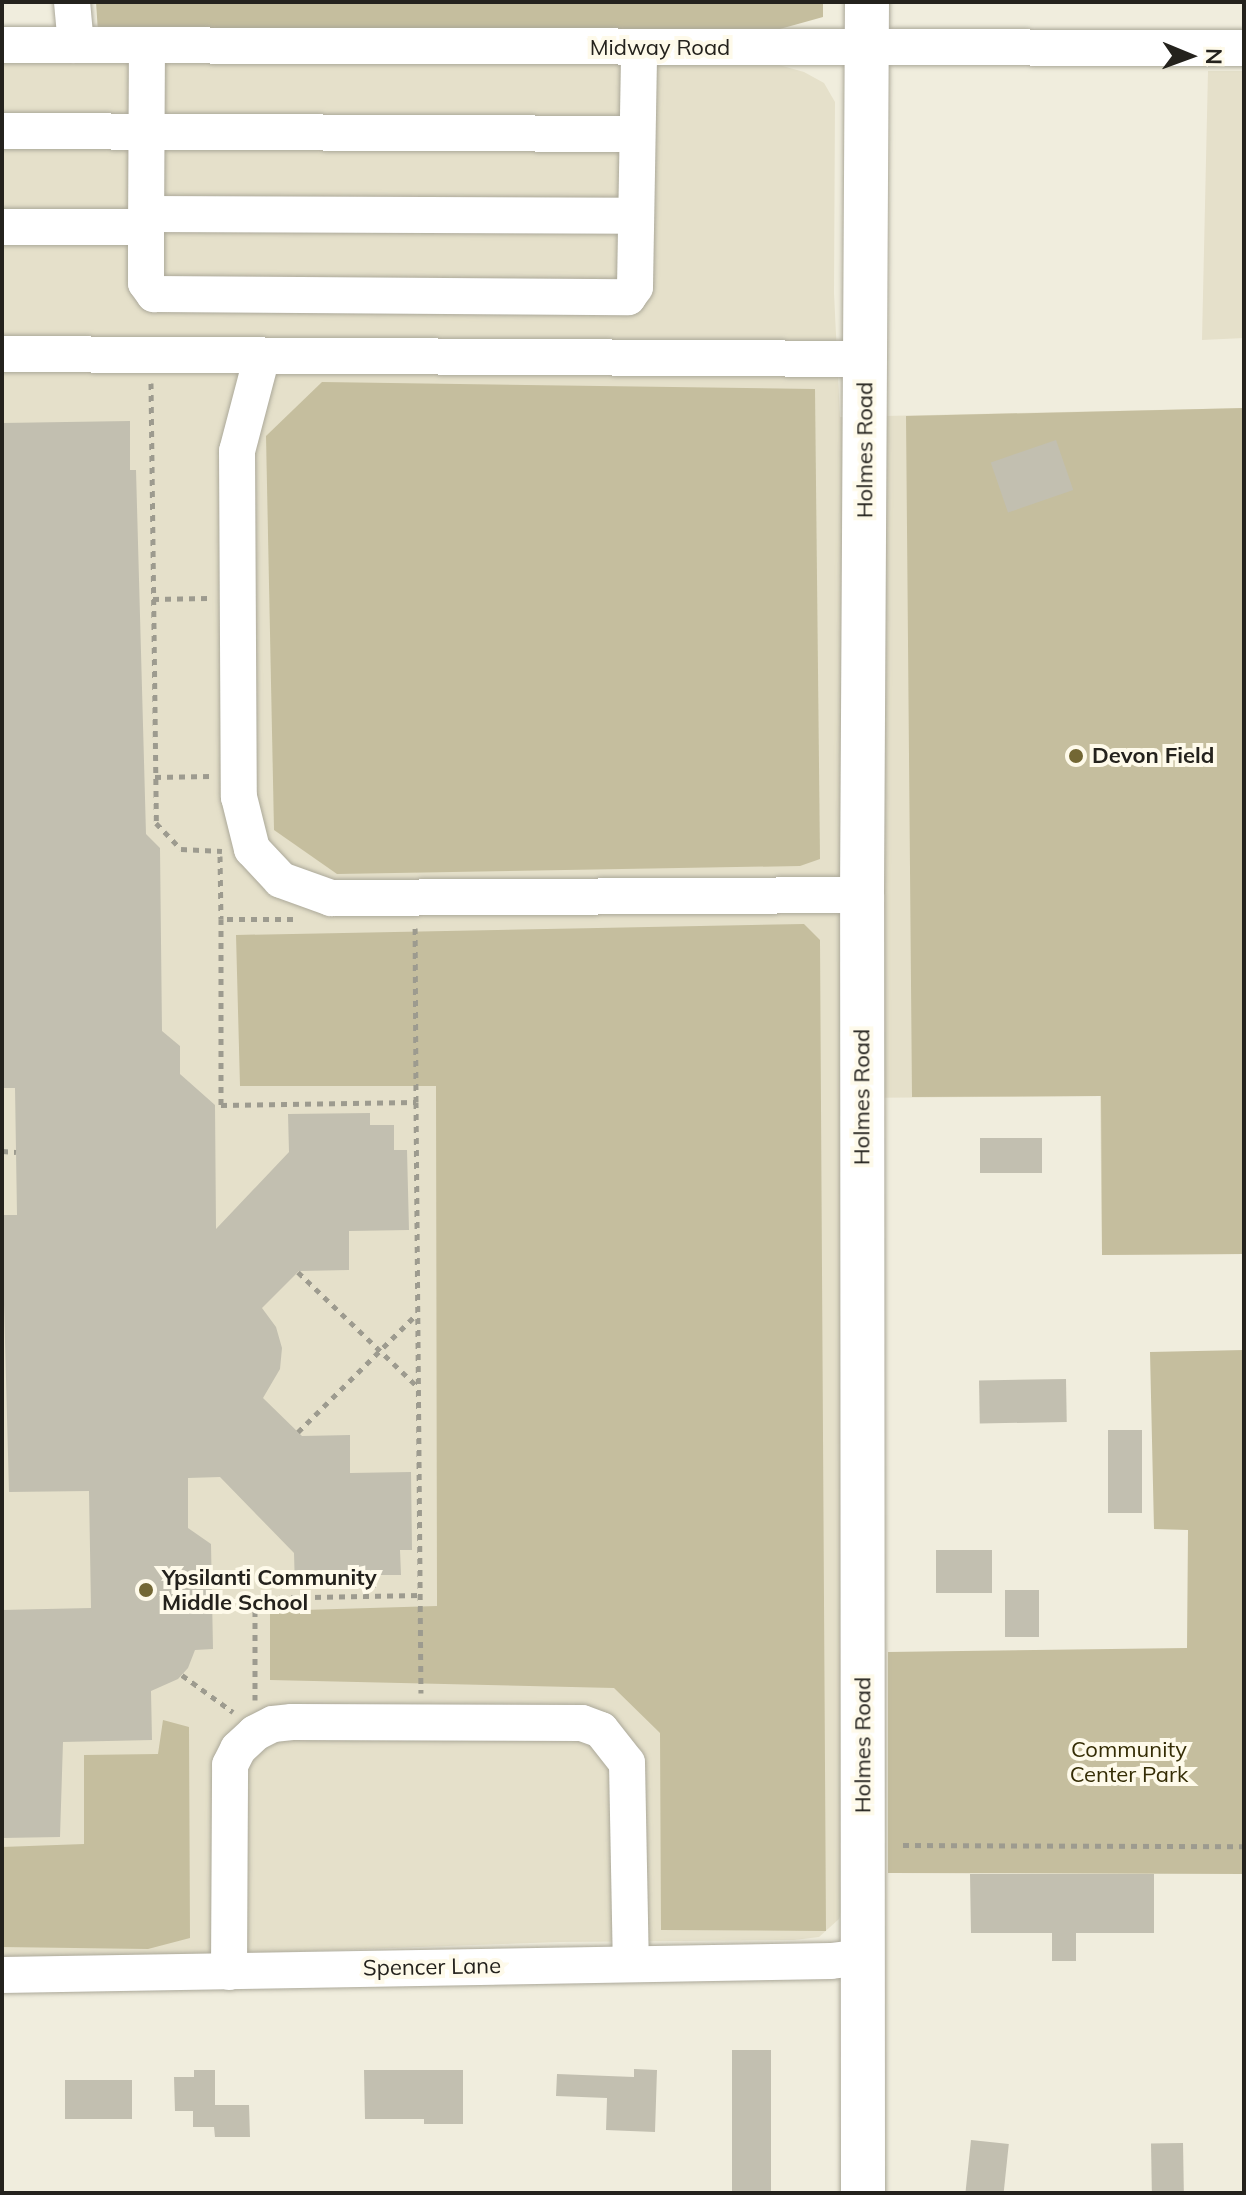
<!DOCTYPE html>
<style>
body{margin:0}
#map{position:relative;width:1246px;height:2195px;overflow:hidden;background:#f0eddd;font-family:Mulish,sans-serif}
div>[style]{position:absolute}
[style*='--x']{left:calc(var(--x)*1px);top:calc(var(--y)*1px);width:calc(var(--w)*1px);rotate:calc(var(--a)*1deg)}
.built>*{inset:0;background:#e5e0ca}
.green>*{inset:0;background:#c5be9e}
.building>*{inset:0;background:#c2bfb0;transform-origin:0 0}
.path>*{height:5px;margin-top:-2.5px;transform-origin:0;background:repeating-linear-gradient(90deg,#9d9b8f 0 6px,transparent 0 12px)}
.roads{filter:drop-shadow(0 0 2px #aba899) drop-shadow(0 0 2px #aba899)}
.minor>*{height:36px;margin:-18px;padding:0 18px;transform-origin:18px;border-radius:18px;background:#fff}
.major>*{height:44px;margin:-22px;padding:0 22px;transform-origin:22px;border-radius:22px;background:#fff}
.dots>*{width:22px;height:22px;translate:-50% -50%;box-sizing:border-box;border:4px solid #fefaea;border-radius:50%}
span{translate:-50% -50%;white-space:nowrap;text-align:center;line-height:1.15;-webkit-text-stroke:8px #fefaea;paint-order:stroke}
.street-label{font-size:22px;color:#24221d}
.poi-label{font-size:22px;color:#24221d;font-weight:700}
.left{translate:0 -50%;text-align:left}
.park-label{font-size:22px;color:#352d05}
.frame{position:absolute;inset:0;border:4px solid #24221d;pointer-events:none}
.north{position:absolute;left:1150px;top:16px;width:80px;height:80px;-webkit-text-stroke:6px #fefaea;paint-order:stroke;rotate:91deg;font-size:22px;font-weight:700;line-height:32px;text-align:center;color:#24221d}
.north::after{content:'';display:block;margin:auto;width:28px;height:36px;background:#24221d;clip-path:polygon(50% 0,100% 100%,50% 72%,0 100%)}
</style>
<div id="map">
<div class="built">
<div style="clip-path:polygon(2px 61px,779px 65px,804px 72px,824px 83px,835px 102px,834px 293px,840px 417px,1244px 408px,1244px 1254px,1102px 1255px,1100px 1096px,843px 1098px,844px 1904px,839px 1919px,819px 1937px,794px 1940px,560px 1942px,2px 1962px)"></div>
<div style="clip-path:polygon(1208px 71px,1244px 71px,1244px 338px,1202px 340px)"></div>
</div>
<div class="green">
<div style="clip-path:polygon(96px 2px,823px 2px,823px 17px,762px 34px,98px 32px)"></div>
<div style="clip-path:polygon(322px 382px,815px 389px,820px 859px,800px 866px,337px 874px,274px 830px,266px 436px)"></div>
<div style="clip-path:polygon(1244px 408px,1244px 1254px,1102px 1255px,1101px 1096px,912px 1097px,906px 416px)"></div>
<div style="clip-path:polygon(804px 924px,820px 940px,826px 1931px,661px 1930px,660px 1733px,614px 1688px,270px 1680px,270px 1611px,437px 1606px,436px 1086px,240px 1086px,236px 935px)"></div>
<div style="clip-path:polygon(1244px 1350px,1244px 1874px,888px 1873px,888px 1652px,1187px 1648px,1188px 1530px,1154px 1529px,1150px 1352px)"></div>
<div style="clip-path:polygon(163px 1720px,189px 1727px,190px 1938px,148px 1949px,2px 1947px,2px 1847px,84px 1844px,84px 1755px,158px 1754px)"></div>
</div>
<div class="building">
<div style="clip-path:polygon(130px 421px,130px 470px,136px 470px,146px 834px,160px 848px,162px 1031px,180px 1046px,180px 1074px,215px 1105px,216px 1229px,289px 1152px,288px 1114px,370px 1113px,370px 1125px,394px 1125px,394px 1150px,407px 1150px,409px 1230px,349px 1231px,349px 1270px,299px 1271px,262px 1308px,276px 1327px,282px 1348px,280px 1369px,263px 1398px,302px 1436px,350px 1435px,350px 1473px,411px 1472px,412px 1550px,400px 1550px,401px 1575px,376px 1575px,376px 1588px,295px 1589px,294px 1553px,220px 1477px,188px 1478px,188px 1528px,211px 1544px,213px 1649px,195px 1650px,188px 1668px,178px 1679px,151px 1691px,152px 1740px,63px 1742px,60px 1837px,2px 1838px,2px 1610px,91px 1608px,89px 1491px,9px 1492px,2px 1229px,2px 1215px,17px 1215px,15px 1088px,2px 1088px,2px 423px)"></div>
<div style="left:1056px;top:440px;width:53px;height:69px;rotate:71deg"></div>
<div style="left:980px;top:1138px;width:62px;height:35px"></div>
<div style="left:1066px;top:1379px;width:43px;height:87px;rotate:89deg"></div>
<div style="left:1108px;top:1430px;width:34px;height:83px"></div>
<div style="left:936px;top:1550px;width:56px;height:43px"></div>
<div style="left:1005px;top:1590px;width:34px;height:47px"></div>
<div style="clip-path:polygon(970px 1874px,1154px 1874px,1154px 1933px,1076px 1933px,1076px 1961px,1052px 1961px,1052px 1933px,971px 1933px)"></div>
<div style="left:732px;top:2050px;width:39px;height:143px"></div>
<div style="clip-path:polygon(634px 2069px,657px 2070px,655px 2132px,606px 2130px,607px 2098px,556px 2096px,557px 2074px,634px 2077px)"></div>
<div style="clip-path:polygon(194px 2070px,215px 2070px,215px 2105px,249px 2105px,250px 2137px,215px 2137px,214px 2127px,193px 2127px,193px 2111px,175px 2111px,174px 2077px,194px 2077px)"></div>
<div style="clip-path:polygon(364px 2070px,463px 2070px,463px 2124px,424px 2124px,424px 2119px,365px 2119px)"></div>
<div style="left:132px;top:2080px;width:39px;height:67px;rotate:90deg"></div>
<div style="left:971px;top:2140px;width:38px;height:53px;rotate:6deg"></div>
<div style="left:1183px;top:2143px;width:50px;height:32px;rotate:89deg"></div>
</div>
<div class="path">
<div style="--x:151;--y:383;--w:440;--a:89.3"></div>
<div style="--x:156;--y:823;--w:36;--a:46"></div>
<div style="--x:181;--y:849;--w:41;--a:2.8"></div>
<div style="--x:153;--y:599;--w:55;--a:-1"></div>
<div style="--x:155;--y:777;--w:55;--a:-1"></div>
<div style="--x:220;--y:856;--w:63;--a:89.1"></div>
<div style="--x:293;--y:919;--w:72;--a:180"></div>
<div style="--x:221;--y:919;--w:186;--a:90"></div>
<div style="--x:221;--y:1105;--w:195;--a:-0.9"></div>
<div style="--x:416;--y:1102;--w:174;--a:-90.3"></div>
<div style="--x:416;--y:1102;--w:591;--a:89.52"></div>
<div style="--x:2;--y:1151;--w:14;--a:4"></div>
<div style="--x:298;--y:1272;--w:165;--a:43.8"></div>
<div style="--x:298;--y:1432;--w:168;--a:-44.8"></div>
<div style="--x:182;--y:1675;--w:63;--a:36"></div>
<div style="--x:255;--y:1700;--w:102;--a:-90"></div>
<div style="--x:255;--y:1598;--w:165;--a:-1"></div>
<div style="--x:903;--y:1845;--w:341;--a:0.2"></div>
</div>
<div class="roads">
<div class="minor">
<div style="--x:72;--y:2;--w:43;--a:84.7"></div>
<div style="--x:2;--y:45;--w:1242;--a:0.14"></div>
<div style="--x:2;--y:131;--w:635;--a:0.27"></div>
<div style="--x:146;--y:214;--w:490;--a:0.2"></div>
<div style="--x:2;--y:227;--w:137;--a:0"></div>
<div style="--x:139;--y:227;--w:9;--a:41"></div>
<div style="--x:146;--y:233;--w:50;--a:90"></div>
<div style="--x:146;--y:283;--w:14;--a:54"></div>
<div style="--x:154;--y:294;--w:474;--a:0.4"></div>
<div style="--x:628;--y:297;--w:12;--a:-55"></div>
<div style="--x:635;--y:287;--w:239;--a:-89"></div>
<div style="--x:146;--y:233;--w:188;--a:-89.7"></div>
<div style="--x:2;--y:354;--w:863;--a:0.33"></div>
<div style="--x:262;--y:356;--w:98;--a:104.7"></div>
<div style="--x:237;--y:451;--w:346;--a:89.7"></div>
<div style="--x:239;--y:797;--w:54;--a:76"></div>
<div style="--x:252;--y:849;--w:42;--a:46.9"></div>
<div style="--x:281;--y:880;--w:53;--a:19.8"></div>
<div style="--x:331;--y:898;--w:531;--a:-0.32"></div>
<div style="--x:229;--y:1972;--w:207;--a:-89.7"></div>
<div style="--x:230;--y:1765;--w:18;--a:-63"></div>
<div style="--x:238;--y:1749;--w:23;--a:-43"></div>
<div style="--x:255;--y:1733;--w:20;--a:-27"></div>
<div style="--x:273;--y:1724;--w:19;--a:-6"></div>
<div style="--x:292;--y:1722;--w:290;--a:0.2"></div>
<div style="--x:582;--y:1723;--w:20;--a:20"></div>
<div style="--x:601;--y:1730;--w:42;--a:51.8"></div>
<div style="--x:627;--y:1763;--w:200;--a:88.9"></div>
<div style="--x:2;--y:1975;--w:829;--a:-0.97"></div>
<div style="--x:831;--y:1961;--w:32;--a:-7"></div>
</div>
<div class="major">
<div style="--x:863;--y:2193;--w:1298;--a:-90.04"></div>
<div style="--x:862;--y:895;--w:893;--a:-89.68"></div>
</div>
</div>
<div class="dots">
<div style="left:1076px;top:756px;background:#736734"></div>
<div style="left:146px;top:1590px;background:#736734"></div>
</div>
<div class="street-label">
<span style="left:660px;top:48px">Midway Road</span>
<span style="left:865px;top:450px;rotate:-90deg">Holmes Road</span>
<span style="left:862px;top:1097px;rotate:-90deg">Holmes Road</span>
<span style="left:863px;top:1745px;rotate:-90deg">Holmes Road</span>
<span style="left:432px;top:1967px;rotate:-1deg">Spencer Lane</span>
</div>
<div class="poi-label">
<span class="left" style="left:1092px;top:756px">Devon Field</span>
<span class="left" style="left:162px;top:1590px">Ypsilanti Community<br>Middle School</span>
</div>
<div class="park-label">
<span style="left:1129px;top:1762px">Community<br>Center Park</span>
</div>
<div class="frame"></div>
<div class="north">N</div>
</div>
